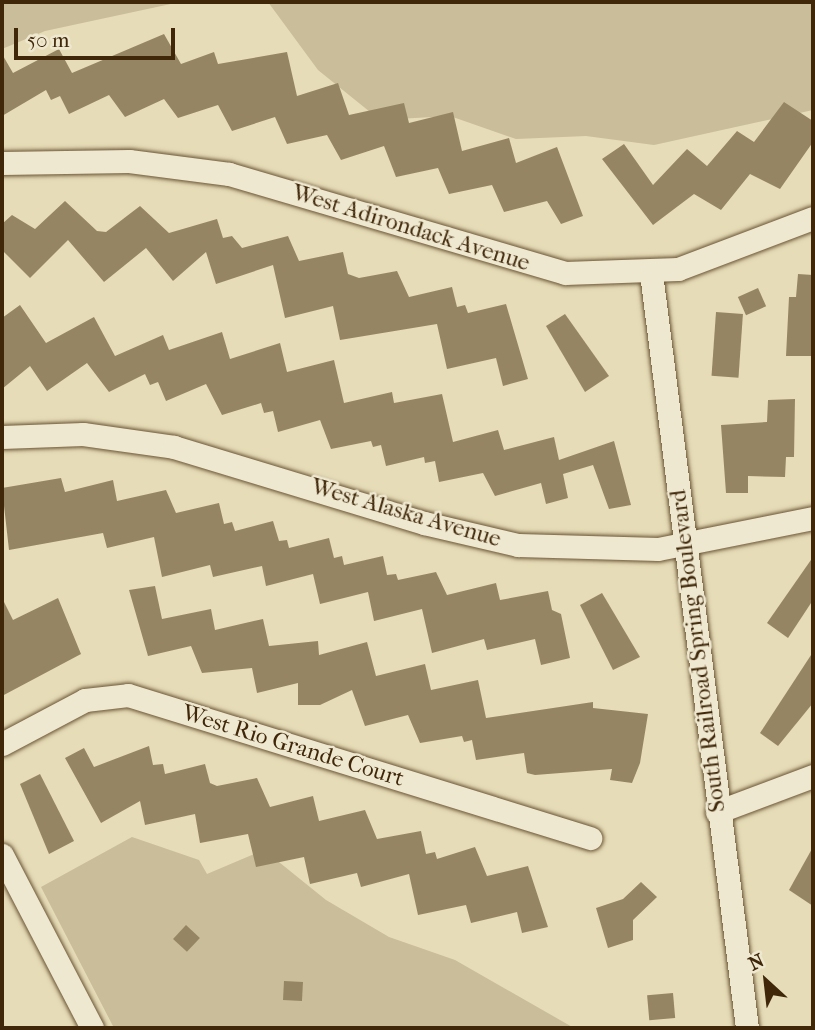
<!DOCTYPE html>
<style>
body{margin:0}
#map{position:relative;width:815px;height:1030px;overflow:hidden;background:#e6dcb7;font-family:"IM FELL French Canon",serif}
div>[style]{position:absolute}
[style*='--x']{left:calc(var(--x)*1px);top:calc(var(--y)*1px);width:calc(var(--w)*1px);rotate:calc(var(--a)*1deg)}
.green>*{inset:0;background:#cabd99}
.building>*{inset:0;background:#968563;transform-origin:0 0}
.roads{filter:drop-shadow(0 0 2px #6a5434) drop-shadow(0 0 2px #6a5434)}
.minor>*{height:23px;margin:-11.5px;padding:0 11.5px;transform-origin:11.5px;border-radius:11.5px;background:#efe8d0}
span{translate:-50% -50%;white-space:nowrap;text-align:center;line-height:1.15;-webkit-text-stroke:5px #efe8d0;paint-order:stroke}
.street-label{font-size:23px;color:#402709}
.frame{position:absolute;inset:0;border:4px solid #402709;pointer-events:none}
.north{position:absolute;left:731px;top:946px;width:70px;height:70px;-webkit-text-stroke:5px #efe8d0;paint-order:stroke;rotate:333deg;font-size:19px;font-weight:700;line-height:28px;text-align:center;color:#402709}
.north::after{content:'';display:block;margin:auto;width:24px;height:32px;background:#402709;clip-path:polygon(50% 0,100% 100%,50% 72%,0 100%)}
.scale{position:absolute;left:14px;top:28px;width:161px;height:32px;box-sizing:border-box;border:4px solid #402709;border-top:0;padding-left:9px;font-size:21px;line-height:24px;white-space:nowrap;color:#402709;-webkit-text-stroke:5px #efe8d0;paint-order:stroke}
</style>
<div id="map">
<div class="green">
<div style="clip-path:polygon(2px 2px,180px 2px,45px 31px,2px 49px)"></div>
<div style="clip-path:polygon(268px 2px,813px 2px,813px 110px,654px 145px,586px 136px,516px 139px,450px 116px,380px 120px,318px 70px)"></div>
<div style="clip-path:polygon(132px 837px,199px 860px,207px 874px,264px 850px,326px 900px,389px 937px,455px 960px,574px 1028px,114px 1028px,41px 887px)"></div>
</div>
<div class="building">
<div style="clip-path:polygon(164px 34px,181px 64px,214px 52px,218px 64px,287px 52px,297px 96px,338px 83px,349px 115px,404px 103px,409px 123px,453px 112px,462px 151px,509px 138px,516px 163px,557px 147px,583px 216px,561px 224px,547px 201px,504px 212px,492px 185px,449px 194px,438px 168px,396px 177px,384px 146px,341px 160px,327px 135px,287px 144px,275px 117px,232px 131px,218px 105px,178px 118px,164px 99px,125px 117px,109px 95px,69px 114px,60px 96px,51px 100px,46px 90px,2px 116px,2px 54px,13px 73px,59px 49px,72px 73px)"></div>
<div style="clip-path:polygon(784px 102px,813px 121px,813px 142px,780px 189px,750px 174px,721px 210px,694px 194px,653px 225px,602px 159px,624px 144px,653px 185px,687px 149px,707px 166px,737px 131px,754px 142px)"></div>
<div style="clip-path:polygon(65px 201px,97px 231px,106px 232px,140px 206px,169px 233px,217px 219px,223px 238px,232px 236px,242px 248px,288px 236px,299px 261px,343px 252px,348px 274px,359px 278px,397px 271px,409px 297px,452px 287px,457px 307px,465px 305px,468px 313px,506px 304px,528px 379px,503px 386px,496px 358px,447px 369px,437px 324px,340px 340px,333px 306px,285px 318px,273px 265px,216px 284px,206px 252px,173px 281px,146px 248px,104px 282px,68px 240px,30px 278px,2px 250px,2px 224px,12px 215px,35px 229px)"></div>
<div style="clip-path:polygon(798px 274px,813px 275px,813px 356px,786px 356px,789px 297px,796px 297px)"></div>
<div style="left:758px;top:288px;width:20px;height:22px;rotate:66deg"></div>
<div style="clip-path:polygon(20px 305px,46px 343px,94px 317px,115px 356px,163px 335px,169px 350px,222px 332px,230px 359px,280px 343px,287px 372px,334px 360px,344px 403px,392px 392px,394px 403px,442px 394px,453px 442px,498px 430px,504px 450px,554px 437px,559px 460px,614px 441px,631px 505px,609px 509px,593px 465px,563px 474px,568px 498px,546px 504px,541px 483px,495px 496px,483px 473px,439px 482px,435px 461px,425px 463px,424px 457px,386px 466px,381px 445px,373px 447px,371px 441px,331px 449px,320px 420px,278px 432px,273px 411px,264px 413px,261px 403px,222px 415px,206px 384px,166px 401px,158px 382px,150px 385px,145px 374px,109px 392px,87px 363px,47px 391px,30px 366px,2px 389px,2px 318px)"></div>
<div style="left:716px;top:312px;width:27px;height:64px;rotate:4deg"></div>
<div style="clip-path:polygon(565px 314px,609px 376px,585px 392px,546px 326px)"></div>
<div style="clip-path:polygon(795px 399px,794px 457px,786px 457px,785px 477px,748px 476px,748px 493px,726px 493px,721px 425px,767px 422px,768px 400px)"></div>
<div style="clip-path:polygon(61px 478px,65px 492px,113px 480px,117px 501px,166px 490px,176px 513px,219px 503px,224px 524px,232px 522px,235px 531px,273px 521px,279px 541px,287px 540px,289px 548px,329px 538px,334px 558px,342px 556px,344px 565px,383px 556px,387px 575px,396px 574px,398px 580px,436px 572px,447px 595px,496px 583px,500px 600px,548px 591px,552px 610px,561px 614px,570px 658px,541px 665px,535px 639px,487px 650px,484px 639px,432px 653px,422px 609px,374px 621px,368px 592px,320px 604px,313px 574px,266px 586px,262px 566px,213px 577px,210px 565px,162px 577px,154px 537px,107px 548px,103px 533px,9px 550px,2px 488px)"></div>
<div style="clip-path:polygon(813px 557px,813px 600px,788px 638px,767px 623px)"></div>
<div style="clip-path:polygon(155px 586px,162px 619px,211px 609px,215px 630px,263px 619px,269px 646px,318px 641px,319px 655px,367px 642px,376px 676px,425px 664px,431px 690px,478px 680px,486px 718px,593px 702px,593px 708px,648px 714px,640px 763px,632px 783px,610px 780px,612px 769px,535px 775px,527px 773px,524px 753px,476px 760px,472px 740px,464px 742px,462px 736px,420px 743px,408px 715px,365px 726px,352px 690px,320px 705px,298px 705px,298px 683px,257px 693px,252px 668px,202px 673px,191px 646px,148px 656px,129px 590px)"></div>
<div style="clip-path:polygon(602px 593px,640px 657px,613px 670px,580px 605px)"></div>
<div style="clip-path:polygon(2px 598px,13px 620px,58px 598px,81px 654px,2px 696px)"></div>
<div style="clip-path:polygon(813px 652px,813px 703px,778px 746px,760px 733px)"></div>
<div style="clip-path:polygon(149px 746px,153px 765px,163px 764px,165px 774px,205px 764px,210px 783px,217px 786px,257px 778px,270px 807px,313px 796px,319px 821px,365px 810px,377px 839px,421px 831px,426px 854px,435px 852px,437px 859px,475px 847px,487px 876px,528px 866px,548px 927px,522px 933px,517px 912px,471px 923px,466px 905px,418px 915px,409px 874px,361px 887px,357px 873px,310px 884px,304px 857px,256px 867px,248px 834px,200px 843px,195px 814px,145px 825px,140px 801px,101px 823px,65px 758px,84px 748px,94px 767px)"></div>
<div style="clip-path:polygon(40px 774px,74px 841px,49px 854px,20px 784px)"></div>
<div style="clip-path:polygon(813px 847px,813px 906px,789px 890px)"></div>
<div style="clip-path:polygon(641px 882px,657px 897px,633px 920px,633px 940px,608px 948px,596px 908px,623px 899px)"></div>
<div style="left:186px;top:925px;width:19px;height:19px;rotate:43deg"></div>
<div style="left:284px;top:981px;width:19px;height:19px;rotate:3deg"></div>
<div style="left:673px;top:993px;width:25px;height:26px;rotate:85deg"></div>
</div>
<div class="roads">
<div class="minor">
<div style="--x:2;--y:163;--w:127;--a:-0.9"></div>
<div style="--x:129;--y:161;--w:101;--a:7.4"></div>
<div style="--x:229;--y:174;--w:350;--a:16.4"></div>
<div style="--x:565;--y:273;--w:113;--a:-2"></div>
<div style="--x:678;--y:269;--w:144;--a:-20.7"></div>
<div style="--x:651;--y:273;--w:761;--a:82.75"></div>
<div style="--x:2;--y:437;--w:81;--a:-2.1"></div>
<div style="--x:83;--y:434;--w:92;--a:8.1"></div>
<div style="--x:174;--y:447;--w:261;--a:16.9"></div>
<div style="--x:424;--y:523;--w:97;--a:13.2"></div>
<div style="--x:518;--y:545;--w:140;--a:1.6"></div>
<div style="--x:658;--y:549;--w:158;--a:-11.3"></div>
<div style="--x:2;--y:744;--w:94;--a:-27.9"></div>
<div style="--x:85;--y:700;--w:43;--a:-6.6"></div>
<div style="--x:128;--y:695;--w:484;--a:17.2"></div>
<div style="--x:717;--y:812;--w:103;--a:-20.6"></div>
<div style="--x:2;--y:855;--w:195;--a:62.5"></div>
</div>
</div>
<div class="street-label">
<span style="left:411px;top:228px;rotate:17deg">West Adirondack Avenue</span>
<span style="left:406px;top:513px;rotate:16deg">West Alaska Avenue</span>
<span style="left:698px;top:651px;rotate:-97deg">South Railroad Spring Boulevard</span>
<span style="left:293px;top:746px;rotate:17deg">West Rio Grande Court</span>
</div>
<div class="frame"></div>
<div class="north">N</div>
<div class="scale">50 m</div>
</div>
